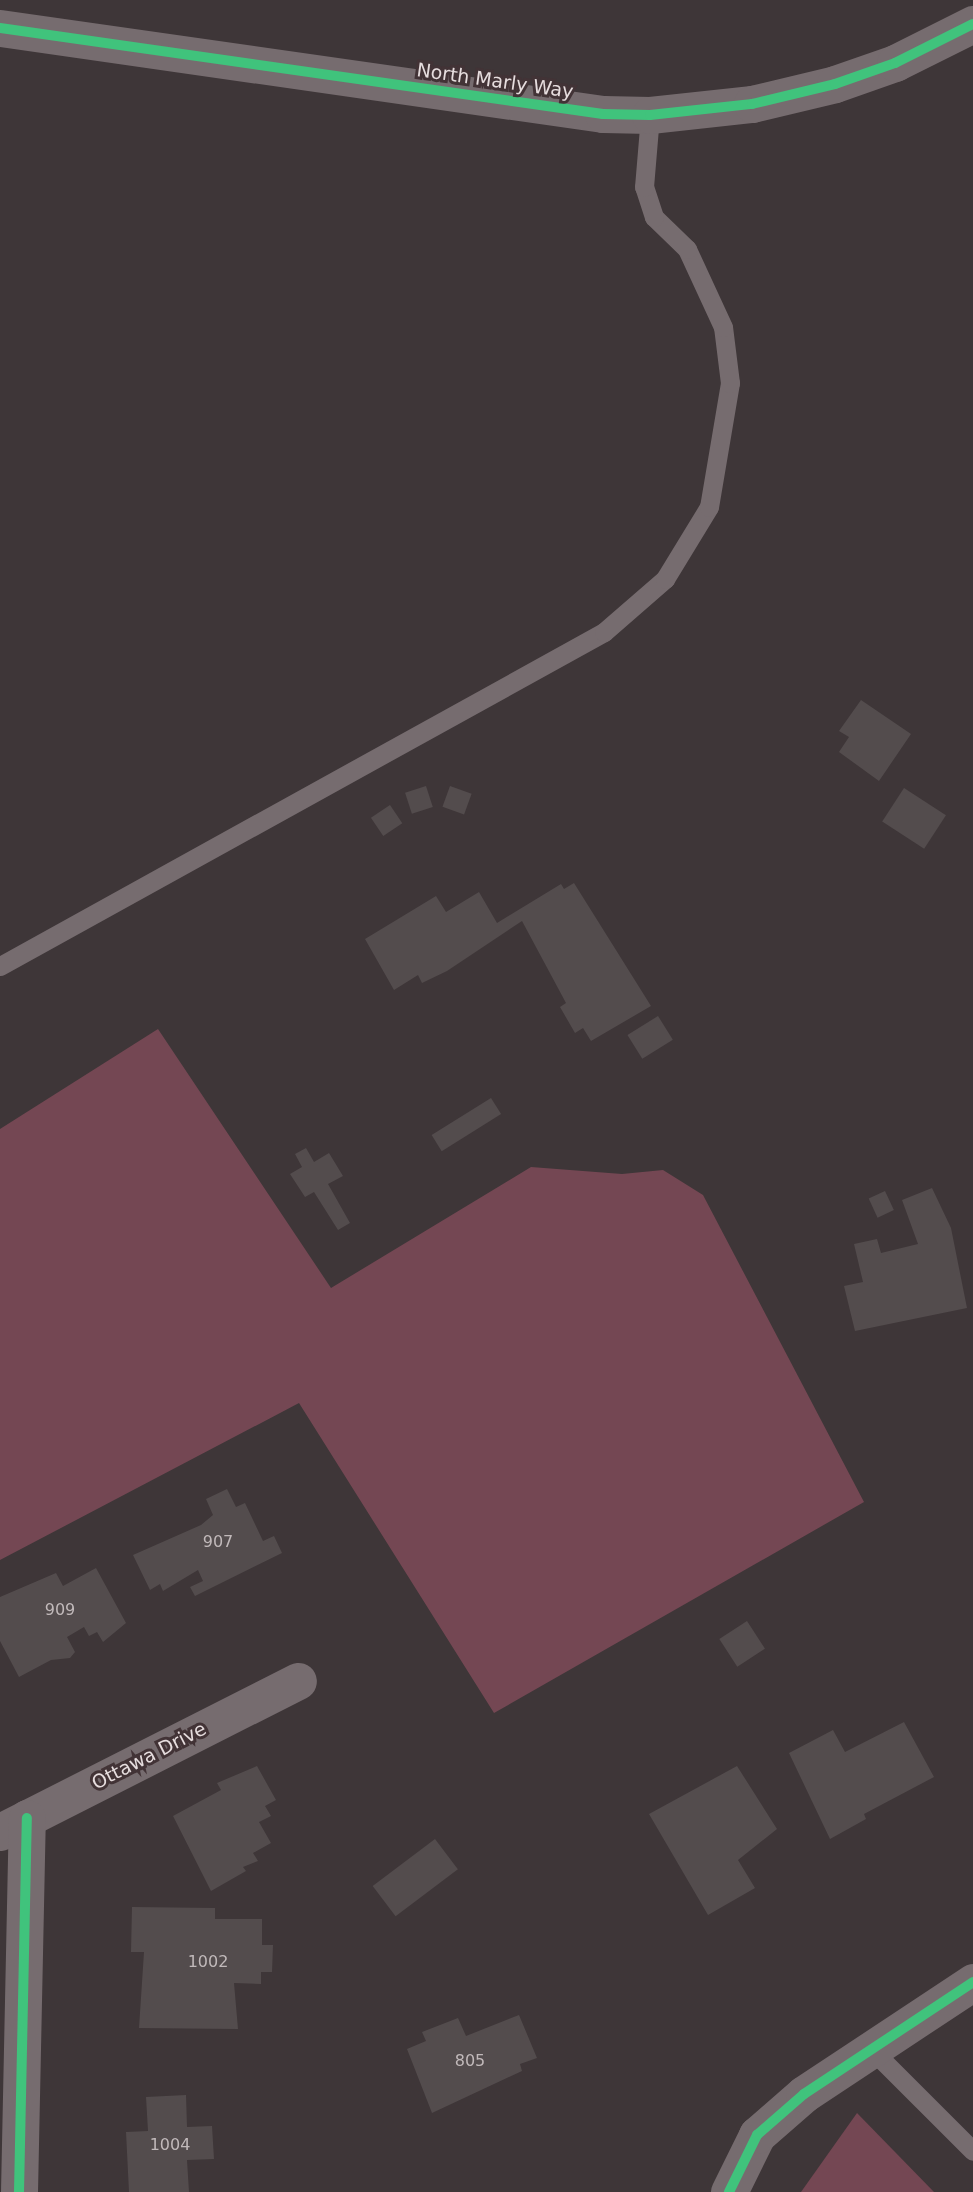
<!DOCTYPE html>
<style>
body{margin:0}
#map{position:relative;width:973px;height:2192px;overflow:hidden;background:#3e3638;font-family:"DejaVu Sans",sans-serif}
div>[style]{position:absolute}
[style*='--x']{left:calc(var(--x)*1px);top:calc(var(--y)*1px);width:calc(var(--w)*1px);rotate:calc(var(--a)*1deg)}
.green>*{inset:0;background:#744753}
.building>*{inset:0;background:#534c4d;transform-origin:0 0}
.service>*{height:19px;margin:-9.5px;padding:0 9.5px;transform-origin:9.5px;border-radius:9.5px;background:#766c6f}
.minor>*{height:37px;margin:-18.5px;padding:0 18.5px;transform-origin:18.5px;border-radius:18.5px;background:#766c6f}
.cycleway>*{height:10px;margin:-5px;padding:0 5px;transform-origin:5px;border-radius:5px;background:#40c37c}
span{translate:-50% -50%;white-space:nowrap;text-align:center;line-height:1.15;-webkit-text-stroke:6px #423336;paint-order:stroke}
.number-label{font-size:16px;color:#c1b9ba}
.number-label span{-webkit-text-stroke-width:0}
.street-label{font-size:19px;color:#e6ddde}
</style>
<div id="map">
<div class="green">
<div style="clip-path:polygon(158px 1029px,331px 1288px,531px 1167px,622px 1174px,663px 1170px,703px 1195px,864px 1502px,494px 1713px,299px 1403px,0 1560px,0 1129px)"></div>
<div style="clip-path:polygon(857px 2113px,934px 2192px,801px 2192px)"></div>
</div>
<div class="building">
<div style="clip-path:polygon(861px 700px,911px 734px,879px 781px,839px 752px,849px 737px,839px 731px)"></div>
<div style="left:426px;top:786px;width:22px;height:22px;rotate:72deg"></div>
<div style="left:450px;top:786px;width:23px;height:22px;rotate:20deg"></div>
<div style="left:904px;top:788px;width:50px;height:40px;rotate:33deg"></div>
<div style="left:390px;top:805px;width:22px;height:23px;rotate:56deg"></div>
<div style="clip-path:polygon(574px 883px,651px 1006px,591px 1041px,583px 1028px,575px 1033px,560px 1007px,566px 1003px,522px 921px,447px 971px,422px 983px,418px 975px,394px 990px,365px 939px,436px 896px,446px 912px,479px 892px,497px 923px,561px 884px,564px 889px)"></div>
<div style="left:658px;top:1016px;width:28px;height:36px;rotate:58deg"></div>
<div style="left:491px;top:1098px;width:19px;height:70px;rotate:58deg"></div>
<div style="clip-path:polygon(306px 1148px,314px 1162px,329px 1153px,343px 1176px,328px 1184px,350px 1223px,338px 1230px,314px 1192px,305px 1197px,290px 1174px,302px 1167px,295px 1154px)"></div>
<div style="clip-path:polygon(932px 1188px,951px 1228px,967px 1308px,855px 1331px,844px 1286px,863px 1282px,854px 1244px,877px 1239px,881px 1253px,918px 1244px,902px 1200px)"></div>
<div style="left:885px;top:1191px;width:21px;height:18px;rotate:65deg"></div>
<div style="clip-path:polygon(227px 1489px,236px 1507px,245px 1503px,263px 1541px,274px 1536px,282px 1553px,195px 1596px,190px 1587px,203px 1581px,198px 1570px,163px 1591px,160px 1584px,150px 1590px,133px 1555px,201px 1525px,213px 1515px,206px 1499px)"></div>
<div style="clip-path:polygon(96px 1568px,126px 1623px,103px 1642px,97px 1632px,89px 1636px,84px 1627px,67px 1637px,75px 1652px,70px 1658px,51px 1660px,19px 1677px,0 1641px,0 1597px,56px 1573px,63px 1586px)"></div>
<div style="left:747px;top:1621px;width:33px;height:33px;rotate:57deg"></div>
<div style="clip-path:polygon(904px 1722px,934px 1777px,864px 1814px,866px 1819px,830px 1839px,789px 1753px,833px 1730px,845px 1752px)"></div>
<div style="clip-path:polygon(257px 1766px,276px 1800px,265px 1806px,271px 1816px,259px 1822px,271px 1843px,253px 1853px,258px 1861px,243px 1867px,246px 1871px,211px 1891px,173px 1816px,221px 1790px,217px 1783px)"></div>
<div style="clip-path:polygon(737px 1766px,777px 1829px,738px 1860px,755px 1888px,708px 1915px,649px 1814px)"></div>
<div style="left:435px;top:1839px;width:38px;height:78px;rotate:53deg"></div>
<div style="clip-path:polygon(132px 1907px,215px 1908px,215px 1919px,262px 1919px,262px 1945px,273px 1945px,272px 1972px,261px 1972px,261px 1984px,234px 1983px,238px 2029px,139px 2028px,144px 1952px,131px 1952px)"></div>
<div style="clip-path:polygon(519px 2015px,537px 2058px,520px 2064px,522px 2071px,432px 2113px,407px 2049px,426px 2041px,422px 2032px,458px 2018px,466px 2036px)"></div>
<div style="clip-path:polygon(186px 2095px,187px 2127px,212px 2126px,214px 2159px,187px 2160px,189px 2192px,129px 2192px,126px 2132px,148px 2131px,146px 2097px)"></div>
</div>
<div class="service">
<div style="--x:0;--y:966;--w:690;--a:-28.94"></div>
<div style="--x:604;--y:632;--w:81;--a:-41"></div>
<div style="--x:665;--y:579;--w:84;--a:-58.6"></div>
<div style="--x:709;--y:507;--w:126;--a:-80.4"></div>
<div style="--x:730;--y:383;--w:56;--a:-97.1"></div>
<div style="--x:723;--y:327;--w:86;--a:-114.8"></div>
<div style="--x:687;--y:249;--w:46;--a:-135.9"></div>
<div style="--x:654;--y:217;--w:32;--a:-108"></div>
<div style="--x:644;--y:187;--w:72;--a:-85.2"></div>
<div style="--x:871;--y:2049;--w:144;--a:45"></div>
</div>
<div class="minor">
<div style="--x:0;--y:28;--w:609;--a:8.12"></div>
<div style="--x:603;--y:114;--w:47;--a:1.2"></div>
<div style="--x:650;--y:115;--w:103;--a:-6.2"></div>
<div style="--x:752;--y:104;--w:85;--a:-13.5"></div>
<div style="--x:835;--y:84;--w:64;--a:-19.3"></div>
<div style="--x:895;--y:63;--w:87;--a:-26.6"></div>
<div style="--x:0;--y:1832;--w:334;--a:-26.9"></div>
<div style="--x:19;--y:2192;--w:374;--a:-88.8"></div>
<div style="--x:729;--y:2192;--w:64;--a:-63.8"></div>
<div style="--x:757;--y:2135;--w:62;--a:-41.1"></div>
<div style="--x:804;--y:2094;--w:203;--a:-33.5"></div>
</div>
<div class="cycleway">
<div style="--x:0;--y:28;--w:609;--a:8.12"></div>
<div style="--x:603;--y:114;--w:47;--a:1.2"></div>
<div style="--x:650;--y:115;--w:103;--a:-6.2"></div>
<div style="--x:752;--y:104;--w:85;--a:-13.5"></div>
<div style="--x:835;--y:84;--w:64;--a:-19.3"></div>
<div style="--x:895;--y:63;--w:87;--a:-26.6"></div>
<div style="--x:19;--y:2192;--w:374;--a:-88.8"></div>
<div style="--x:729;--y:2192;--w:64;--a:-63.8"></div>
<div style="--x:757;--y:2135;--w:62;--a:-41.1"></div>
<div style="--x:804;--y:2094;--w:203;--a:-33.5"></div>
</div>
<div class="number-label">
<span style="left:218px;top:1542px">907</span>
<span style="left:60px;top:1610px">909</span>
<span style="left:208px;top:1962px">1002</span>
<span style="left:470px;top:2061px">805</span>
<span style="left:170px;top:2145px">1004</span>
</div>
<div class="street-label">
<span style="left:495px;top:81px;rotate:8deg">North Marly Way</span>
<span style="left:149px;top:1756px;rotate:-27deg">Ottawa Drive</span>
</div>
</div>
